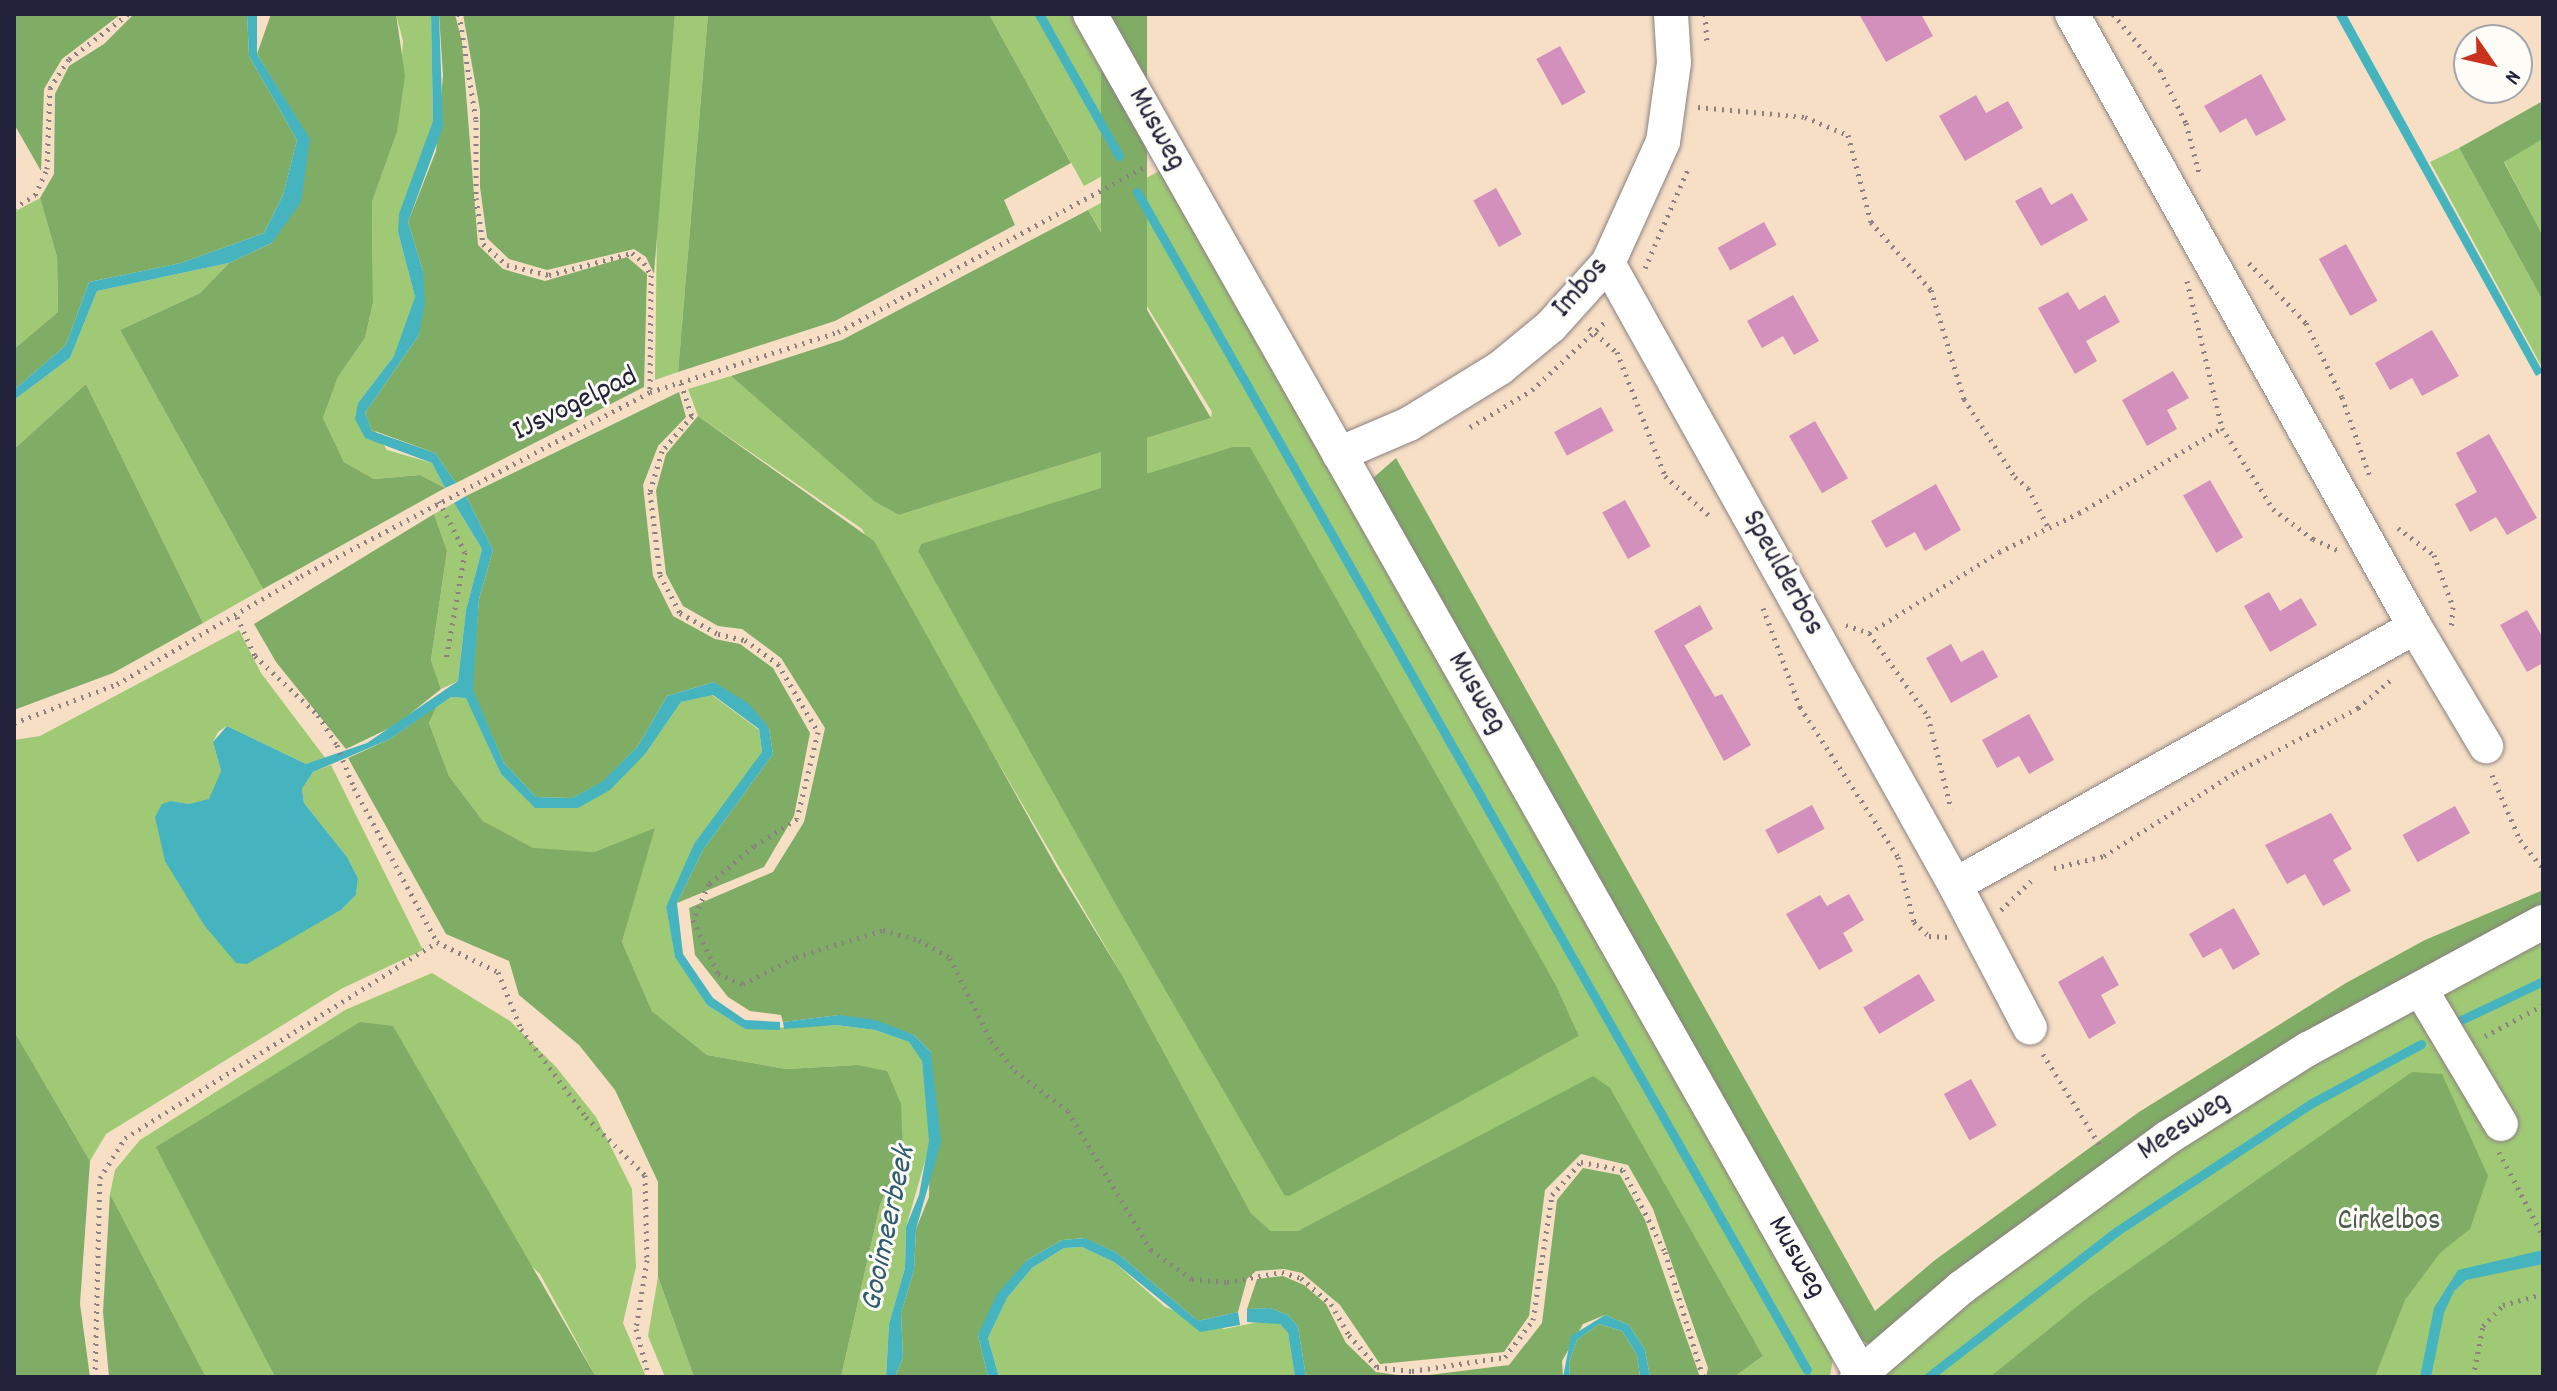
<!DOCTYPE html>
<style>
body{margin:0}
#map{position:relative;width:2557px;height:1391px;overflow:hidden;background:#f6dfc5;font-family:Dekko,sans-serif}
div>[style]{position:absolute}
[style*='--x']{left:calc(var(--x)*1px);top:calc(var(--y)*1px);width:calc(var(--w)*1px);rotate:calc(var(--a)*1deg)}
.green>*{inset:0;background:#a0c975}
.forest>*{inset:0;background:#80ad66;transform-origin:0 0}
.water>*{inset:0;background:#45b4be}
.stream>*{height:9px;margin:-4.5px;padding:0 4.5px;transform-origin:4.5px;border-radius:4.5px;background:#45b4be}
.building>*{inset:0;background:#d390bd;transform-origin:0 0}
.path>*{height:5px;margin-top:-2.5px;transform-origin:0;background:repeating-linear-gradient(90deg,#8c8080 0 2px,transparent 0 8px)}
.roads{filter:drop-shadow(0 0 2px #8c8080) drop-shadow(0 0 2px #8c8080)}
.minor>*{height:34px;margin:-17px;padding:0 17px;transform-origin:17px;border-radius:17px;background:#fff}
span{translate:-50% -50%;white-space:nowrap;text-align:center;line-height:1.15;-webkit-text-stroke:6px #fdfcf7;paint-order:stroke}
.street-label{font-size:30px;color:#22223b}
.park-label{font-size:30px;color:#4e5c4f}
.water-label{font-size:32px;color:#305c6f;font-style:italic}
.frame{position:absolute;inset:0;border:16px solid #22223b;pointer-events:none}
.north{position:absolute;left:2453px;top:24px;width:80px;height:80px;box-sizing:border-box;background:#fdfcf7;border:2px solid #a5a5ac;border-radius:50%;rotate:124deg;font-size:22px;font-weight:700;line-height:32px;text-align:center;color:#22223b}
.north::after{content:'';display:block;margin:auto;width:28px;height:36px;background:#c8321e;clip-path:polygon(50% 0,100% 100%,50% 72%,0 100%)}
</style>
<div id="map">
<div class="green">
<div style="clip-path:polygon(396px 14px,431px 14px,433px 121px,398px 232px,415px 297px,409px 325px,394px 356px,358px 403px,387px 450px,432px 463px,445px 488px,420px 475px,374px 479px,344px 462px,323px 418px,338px 377px,365px 338px,373px 303px,372px 202px,397px 132px,403px 41px)"></div>
<div style="clip-path:polygon(675px 14px,708px 14px,678px 372px,655px 380px,657px 220px)"></div>
<div style="clip-path:polygon(989px 14px,1072px 14px,1148px 151px,1084px 186px)"></div>
<div style="clip-path:polygon(2543px 139px,2543px 236px,2504px 161px)"></div>
<div style="clip-path:polygon(2459px 148px,2543px 301px,2543px 369px,2430px 162px)"></div>
<div style="clip-path:polygon(evenodd,1161px 170px,1834px 1351px,1830px 1377px,1734px 1377px,1763px 1356px,1610px 1089px,1298px 1231px,1271px 1231px,1251px 1213px,1122px 975px,862px 529px,698px 416px,688px 389px,731px 376px,875px 502px,899px 515px,1211px 418px,1212px 412px,1088px 210px,1161px 170px,921px 544px,1472px 843px,1557px 987px,1579px 1036px,1284px 1195px,918px 551px,921px 544px)"></div>
<div style="clip-path:polygon(40px 198px,57px 257px,58px 312px,14px 349px,14px 212px)"></div>
<div style="clip-path:polygon(229px 263px,200px 293px,120px 330px,263px 589px,203px 623px,86px 384px,14px 449px,14px 400px,70px 358px,97px 291px)"></div>
<div style="clip-path:polygon(454px 503px,482px 549px,466px 610px,458px 681px,441px 689px,431px 660px,447px 551px,434px 514px)"></div>
<div style="clip-path:polygon(239px 630px,261px 673px,326px 759px,306px 764px,227px 726px,218px 732px,213px 742px,221px 771px,219px 786px,208px 800px,189px 804px,170px 801px,194px 906px,204px 925px,277px 946px,341px 910px,356px 895px,358px 878px,347px 857px,304px 803px,302px 789px,313px 772px,331px 765px,423px 950px,341px 989px,106px 1134px,90px 1161px,14px 1031px,14px 740px,40px 736px)"></div>
<div style="clip-path:polygon(712px 695px,759px 730px,762px 752px,666px 907px,675px 956px,707px 1005px,745px 1029px,836px 1025px,875px 1030px,909px 1042px,922px 1060px,930px 1144px,906px 1227px,905px 1268px,889px 1324px,886px 1377px,841px 1377px,880px 1205px,902px 1152px,857px 1065px,786px 1069px,707px 1055px,652px 1011px,622px 942px,654px 829px,594px 852px,533px 849px,483px 821px,449px 776px,429px 723px,437px 706px,451px 697px,467px 698px,501px 774px,536px 808px,578px 808px,646px 753px,681px 702px)"></div>
<div style="clip-path:polygon(2543px 935px,2543px 1377px,1878px 1377px,1984px 1283px,2286px 1075px)"></div>
<div style="clip-path:polygon(432px 973px,510px 1021px,556px 1067px,596px 1117px,632px 1189px,636px 1267px,623px 1323px,646px 1377px,596px 1377px,540px 1274px,527px 1262px,157px 1147px,275px 1377px,206px 1377px,110px 1194px,115px 1170px,140px 1140px,345px 1010px)"></div>
<div style="clip-path:polygon(1082px 1247px,1114px 1262px,1165px 1307px,1224px 1329px,1268px 1320px,1280px 1324px,1288px 1333px,1295px 1377px,999px 1377px,988px 1338px,1007px 1298px,1032px 1268px,1064px 1248px)"></div>
<div style="clip-path:polygon(658px 1277px,694px 1377px,665px 1377px,648px 1336px)"></div>
</div>
<div class="forest">
<div style="clip-path:polygon(14px 14px,121px 14px,62px 59px,44px 89px,41px 171px,14px 124px)"></div>
<div style="clip-path:polygon(134px 14px,247px 14px,249px 56px,297px 140px,283px 195px,264px 233px,181px 263px,89px 282px,66px 345px,14px 390px,14px 349px,58px 312px,57px 257px,40px 198px,54px 174px,55px 94px,69px 66px,104px 44px)"></div>
<div style="clip-path:polygon(271px 14px,396px 14px,405px 76px,397px 132px,372px 202px,373px 303px,365px 338px,338px 377px,323px 418px,344px 462px,374px 479px,420px 475px,445px 488px,263px 589px,120px 330px,200px 293px,229px 263px,272px 243px,309px 139px,257px 54px)"></div>
<div style="clip-path:polygon(439px 14px,455px 14px,462px 42px,478px 245px,503px 269px,545px 281px,627px 257px,647px 274px,644px 387px,456px 483px,435px 453px,372px 430px,365px 413px,419px 335px,423px 271px,408px 222px,436px 151px,443px 76px)"></div>
<div style="clip-path:polygon(463px 14px,675px 14px,654px 274px,646px 257px,634px 249px,547px 270px,509px 259px,487px 238px,480px 187px,480px 110px)"></div>
<div style="clip-path:polygon(708px 14px,989px 14px,1071px 163px,1004px 200px,1015px 225px,835px 321px,678px 372px)"></div>
<div style="left:1101px;top:14px;width:46px;height:482px"></div>
<div style="clip-path:polygon(2543px 101px,2543px 139px,2504px 162px,2543px 236px,2543px 301px,2459px 148px)"></div>
<div style="clip-path:polygon(1088px 210px,1211px 418px,899px 515px,875px 502px,731px 376px,842px 340px)"></div>
<div style="clip-path:polygon(86px 384px,203px 623px,113px 673px,14px 710px,14px 449px)"></div>
<div style="clip-path:polygon(679px 392px,686px 417px,658px 446px,643px 485px,653px 576px,673px 616px,715px 639px,740px 644px,773px 668px,810px 733px,794px 816px,764px 867px,677px 903px,703px 850px,773px 754px,769px 728px,714px 682px,667px 696px,638px 746px,603px 782px,572px 798px,536px 797px,504px 763px,472px 690px,479px 599px,493px 550px,466px 496px)"></div>
<div style="clip-path:polygon(698px 416px,874px 541px,1058px 870px,1122px 975px,1251px 1213px,1271px 1231px,1298px 1231px,1593px 1076px,1610px 1088px,1763px 1356px,1734px 1377px,1706px 1377px,1708px 1368px,1653px 1209px,1628px 1165px,1581px 1154px,1545px 1190px,1529px 1316px,1504px 1352px,1380px 1364px,1340px 1305px,1302px 1273px,1284px 1269px,1256px 1271px,1247px 1279px,1238px 1312px,1198px 1321px,1117px 1253px,1084px 1238px,1062px 1240px,1027px 1260px,978px 1335px,988px 1377px,895px 1377px,903px 1357px,901px 1313px,914px 1270px,916px 1229px,929px 1197px,931px 1052px,914px 1035px,839px 1015px,783px 1022px,781px 1015px,750px 1011px,728px 997px,695px 955px,689px 908px,773px 872px,804px 822px,825px 728px,781px 658px,742px 629px,718px 626px,683px 606px,666px 574px,656px 491px,666px 454px)"></div>
<div style="clip-path:polygon(1233px 447px,1250px 447px,1557px 987px,1579px 1036px,1289px 1196px,1284px 1195px,1119px 910px,918px 551px,921px 544px)"></div>
<div style="clip-path:polygon(1396px 458px,1875px 1311px,1935px 1260px,2139px 1112px,2346px 983px,2425px 940px,2543px 890px,2543px 920px,2418px 979px,1869px 1344px,1849px 1335px,1365px 485px)"></div>
<div style="clip-path:polygon(434px 514px,447px 551px,431px 660px,441px 689px,396px 725px,346px 749px,276px 662px,254px 624px)"></div>
<div style="clip-path:polygon(437px 706px,429px 723px,449px 776px,483px 821px,533px 848px,594px 852px,655px 828px,622px 942px,652px 1011px,707px 1055px,786px 1069px,857px 1065px,887px 1071px,901px 1104px,903px 1152px,880px 1205px,841px 1377px,694px 1377px,658px 1277px,658px 1182px,615px 1090px,579px 1045px,519px 995px,509px 961px,446px 934px,348px 758px,390px 739px)"></div>
<div style="clip-path:polygon(360px 1022px,393px 1026px,596px 1377px,275px 1377px,156px 1147px)"></div>
<div style="clip-path:polygon(14px 1031px,90px 1161px,80px 1304px,90px 1377px,14px 1377px)"></div>
<div style="clip-path:polygon(2412px 1072px,2442px 1074px,2488px 1176px,2470px 1229px,2440px 1253px,2405px 1300px,2375px 1377px,1990px 1377px,2090px 1296px)"></div>
<div style="clip-path:polygon(1583px 1168px,1620px 1175px,1645px 1220px,1700px 1377px,1650px 1377px,1645px 1350px,1629px 1325px,1605px 1315px,1583px 1324px,1562px 1361px,1563px 1377px,1413px 1377px,1509px 1365px,1542px 1323px,1557px 1200px)"></div>
<div style="clip-path:polygon(110px 1194px,206px 1377px,109px 1377px,103px 1312px)"></div>
<div style="clip-path:polygon(1283px 1276px,1304px 1285px,1326px 1304px,1346px 1343px,1376px 1372px,1412px 1377px,1306px 1377px,1298px 1327px,1288px 1315px,1270px 1308px,1247px 1309px,1257px 1279px)"></div>
<div style="clip-path:polygon(1599px 1324px,1622px 1331px,1637px 1355px,1640px 1377px,1570px 1377px,1569px 1363px,1577px 1340px)"></div>
</div>
<div class="water">
<div style="clip-path:polygon(247px 14px,257px 14px,257px 54px,310px 139px,301px 202px,272px 243px,229px 263px,97px 291px,70px 358px,14px 400px,14px 390px,66px 345px,89px 282px,181px 263px,264px 233px,283px 195px,297px 140px,249px 56px)"></div>
<div style="clip-path:polygon(431px 14px,439px 14px,443px 127px,408px 222px,423px 271px,425px 302px,419px 335px,365px 413px,372px 431px,435px 453px,456px 483px,445px 488px,432px 463px,365px 438px,355px 419px,358px 403px,394px 356px,415px 297px,398px 232px,399px 214px,433px 121px)"></div>
<div style="clip-path:polygon(2335px 14px,2346px 14px,2543px 372px,2536px 376px)"></div>
<div style="clip-path:polygon(466px 496px,493px 550px,479px 599px,473px 690px,504px 763px,536px 797px,572px 798px,602px 782px,638px 746px,667px 696px,714px 682px,749px 704px,769px 728px,773px 754px,703px 850px,677px 903px,683px 954px,713px 998px,745px 1020px,780px 1022px,780px 1030px,745px 1029px,707px 1005px,675px 957px,666px 907px,694px 844px,762px 752px,759px 729px,713px 695px,681px 702px,646px 753px,610px 790px,578px 808px,535px 808px,501px 774px,466px 698px,451px 697px,390px 739px,313px 772px,302px 789px,304px 803px,347px 857px,358px 878px,356px 895px,341px 910px,247px 964px,236px 963px,204px 925px,165px 861px,155px 817px,162px 804px,171px 801px,189px 804px,209px 799px,221px 771px,213px 742px,227px 726px,306px 764px,367px 743px,458px 681px,466px 610px,482px 549px,454px 503px)"></div>
<div style="clip-path:polygon(839px 1015px,876px 1020px,914px 1035px,931px 1052px,941px 1142px,916px 1229px,914px 1270px,901px 1313px,903px 1357px,895px 1377px,886px 1377px,889px 1324px,905px 1268px,906px 1227px,919px 1195px,929px 1141px,922px 1061px,909px 1042px,875px 1030px,836px 1025px,784px 1029px,783px 1022px)"></div>
<div style="clip-path:polygon(1085px 1238px,1117px 1253px,1198px 1321px,1238px 1312px,1240px 1325px,1200px 1332px,1114px 1262px,1082px 1247px,1064px 1248px,1032px 1268px,1007px 1298px,988px 1338px,999px 1377px,988px 1377px,978px 1335px,997px 1294px,1027px 1260px,1062px 1240px)"></div>
<div style="clip-path:polygon(2543px 1250px,2543px 1264px,2466px 1280px,2454px 1291px,2444px 1313px,2431px 1377px,2420px 1377px,2434px 1308px,2458px 1270px)"></div>
<div style="clip-path:polygon(1270px 1308px,1288px 1315px,1298px 1327px,1306px 1377px,1295px 1377px,1288px 1333px,1280px 1324px,1247px 1322px,1247px 1309px)"></div>
<div style="clip-path:polygon(1605px 1315px,1629px 1325px,1645px 1350px,1650px 1377px,1640px 1377px,1637px 1355px,1622px 1331px,1599px 1324px,1577px 1340px,1569px 1363px,1570px 1377px,1563px 1377px,1571px 1336px)"></div>
</div>
<div class="stream">
<div style="--x:1039;--y:14;--w:163;--a:60.6"></div>
<div style="--x:1137;--y:192;--w:1355;--a:60.37"></div>
<div style="--x:2461;--y:1020;--w:91;--a:-25.4"></div>
<div style="--x:1928;--y:1377;--w:239;--a:-37.7"></div>
<div style="--x:2117;--y:1231;--w:233;--a:-33.3"></div>
<div style="--x:2312;--y:1103;--w:124;--a:-28.4"></div>
</div>
<div class="building">
<div style="clip-path:polygon(1859px 14px,1921px 14px,1933px 36px,1886px 62px)"></div>
<div style="left:1560px;top:46px;width:53px;height:27px;rotate:61deg"></div>
<div style="clip-path:polygon(2261px 74px,2286px 120px,2256px 136px,2246px 118px,2220px 133px,2204px 106px)"></div>
<div style="clip-path:polygon(1976px 95px,1986px 113px,2008px 101px,2023px 128px,1965px 161px,1939px 116px)"></div>
<div style="clip-path:polygon(2041px 187px,2051px 205px,2072px 193px,2088px 220px,2041px 246px,2015px 201px)"></div>
<div style="left:1496px;top:188px;width:53px;height:26px;rotate:61deg"></div>
<div style="left:1764px;top:222px;width:26px;height:53px;rotate:61deg"></div>
<div style="left:2346px;top:244px;width:65px;height:31px;rotate:61deg"></div>
<div style="clip-path:polygon(2068px 292px,2079px 310px,2105px 295px,2120px 322px,2086px 341px,2097px 361px,2075px 374px,2038px 308px)"></div>
<div style="clip-path:polygon(1793px 295px,1819px 341px,1794px 355px,1783px 336px,1762px 348px,1747px 321px)"></div>
<div style="clip-path:polygon(2432px 330px,2459px 376px,2422px 396px,2412px 378px,2390px 390px,2375px 363px)"></div>
<div style="clip-path:polygon(2173px 371px,2189px 398px,2167px 410px,2177px 429px,2147px 446px,2122px 400px)"></div>
<div style="left:1601px;top:407px;width:27px;height:53px;rotate:62deg"></div>
<div style="left:1815px;top:421px;width:66px;height:30px;rotate:60deg"></div>
<div style="clip-path:polygon(2489px 434px,2537px 518px,2507px 535px,2496px 517px,2470px 532px,2455px 504px,2477px 492px,2456px 453px)"></div>
<div style="left:2210px;top:480px;width:66px;height:31px;rotate:60deg"></div>
<div style="clip-path:polygon(1936px 484px,1961px 530px,1925px 551px,1915px 532px,1886px 548px,1871px 521px)"></div>
<div style="left:1625px;top:500px;width:53px;height:26px;rotate:61deg"></div>
<div style="clip-path:polygon(2269px 592px,2280px 611px,2301px 598px,2317px 625px,2270px 652px,2244px 606px)"></div>
<div style="clip-path:polygon(1700px 605px,1713px 629px,1680px 648px,1684px 645px,1715px 697px,1722px 694px,1751px 745px,1724px 761px,1654px 631px)"></div>
<div style="clip-path:polygon(2527px 610px,2543px 638px,2543px 663px,2527px 672px,2500px 625px)"></div>
<div style="clip-path:polygon(1951px 644px,1961px 662px,1983px 650px,1998px 677px,1951px 703px,1926px 658px)"></div>
<div style="clip-path:polygon(2029px 714px,2054px 760px,2029px 774px,2019px 756px,1997px 768px,1982px 740px)"></div>
<div style="left:1812px;top:805px;width:27px;height:53px;rotate:62deg"></div>
<div style="left:2455px;top:806px;width:31px;height:60px;rotate:61deg"></div>
<div style="clip-path:polygon(2331px 813px,2352px 849px,2333px 860px,2351px 891px,2323px 906px,2305px 874px,2287px 884px,2265px 845px)"></div>
<div style="clip-path:polygon(1849px 894px,1864px 920px,1843px 933px,1853px 951px,1819px 970px,1786px 914px,1820px 895px,1827px 906px)"></div>
<div style="clip-path:polygon(2234px 908px,2260px 954px,2233px 970px,2221px 948px,2203px 958px,2189px 934px)"></div>
<div style="clip-path:polygon(2103px 956px,2119px 985px,2101px 995px,2116px 1023px,2089px 1039px,2058px 982px)"></div>
<div style="left:1919px;top:974px;width:31px;height:65px;rotate:59deg"></div>
<div style="left:1971px;top:1079px;width:53px;height:31px;rotate:61deg"></div>
</div>
<div class="path">
<div style="--x:459;--y:14;--w:107;--a:80.9"></div>
<div style="--x:476;--y:120;--w:78;--a:90"></div>
<div style="--x:476;--y:198;--w:47;--a:81.3"></div>
<div style="--x:483;--y:244;--w:32;--a:41"></div>
<div style="--x:507;--y:265;--w:43;--a:13.4"></div>
<div style="--x:549;--y:275;--w:86;--a:-14.8"></div>
<div style="--x:632;--y:253;--w:16;--a:40"></div>
<div style="--x:644;--y:263;--w:14;--a:60"></div>
<div style="--x:651;--y:275;--w:117;--a:90.5"></div>
<div style="--x:1705;--y:14;--w:29;--a:86"></div>
<div style="--x:2113;--y:14;--w:73;--a:50"></div>
<div style="--x:2160;--y:70;--w:59;--a:63.9"></div>
<div style="--x:2186;--y:123;--w:52;--a:75.4"></div>
<div style="--x:1698;--y:107;--w:107;--a:5.3"></div>
<div style="--x:1805;--y:117;--w:47;--a:22.7"></div>
<div style="--x:1848;--y:135;--w:90;--a:75.2"></div>
<div style="--x:1871;--y:222;--w:91;--a:48.6"></div>
<div style="--x:1931;--y:290;--w:114;--a:73.2"></div>
<div style="--x:1964;--y:399;--w:93;--a:56.8"></div>
<div style="--x:2015;--y:477;--w:17;--a:40"></div>
<div style="--x:2028;--y:488;--w:42;--a:62.8"></div>
<div style="--x:14;--y:208;--w:25;--a:-32"></div>
<div style="--x:35;--y:195;--w:29;--a:-65"></div>
<div style="--x:47;--y:169;--w:81;--a:-87.9"></div>
<div style="--x:50;--y:88;--w:35;--a:-57"></div>
<div style="--x:69;--y:59;--w:74;--a:-37.3"></div>
<div style="--x:2249;--y:263;--w:83;--a:46.5"></div>
<div style="--x:2306;--y:323;--w:82;--a:64.1"></div>
<div style="--x:2342;--y:397;--w:85;--a:70.7"></div>
<div style="--x:1645;--y:268;--w:110;--a:-66.5"></div>
<div style="--x:2187;--y:281;--w:151;--a:76.6"></div>
<div style="--x:2222;--y:428;--w:96;--a:57.8"></div>
<div style="--x:2273;--y:509;--w:50;--a:36.9"></div>
<div style="--x:2313;--y:539;--w:27;--a:24"></div>
<div style="--x:1589;--y:328;--w:37;--a:41"></div>
<div style="--x:1617;--y:352;--w:133;--a:68.8"></div>
<div style="--x:1665;--y:476;--w:63;--a:41.8"></div>
<div style="--x:681;--y:383;--w:35;--a:72"></div>
<div style="--x:692;--y:416;--w:46;--a:130.6"></div>
<div style="--x:662;--y:451;--w:43;--a:106.3"></div>
<div style="--x:650;--y:492;--w:84;--a:83.1"></div>
<div style="--x:660;--y:575;--w:43;--a:62.2"></div>
<div style="--x:680;--y:613;--w:43;--a:28.9"></div>
<div style="--x:718;--y:634;--w:28;--a:13"></div>
<div style="--x:745;--y:640;--w:41;--a:36"></div>
<div style="--x:778;--y:664;--w:79;--a:59.5"></div>
<div style="--x:818;--y:732;--w:89;--a:103.6"></div>
<div style="--x:797;--y:819;--w:51;--a:147.9"></div>
<div style="--x:754;--y:846;--w:59;--a:139.8"></div>
<div style="--x:709;--y:884;--w:39;--a:114"></div>
<div style="--x:693;--y:920;--w:60;--a:65.2"></div>
<div style="--x:718;--y:974;--w:27;--a:22"></div>
<div style="--x:743;--y:984;--w:59;--a:-27"></div>
<div style="--x:796;--y:957;--w:91;--a:-17.2"></div>
<div style="--x:883;--y:930;--w:37;--a:16"></div>
<div style="--x:919;--y:940;--w:36;--a:30"></div>
<div style="--x:950;--y:958;--w:93;--a:63.7"></div>
<div style="--x:991;--y:1041;--w:38;--a:51"></div>
<div style="--x:1015;--y:1071;--w:66;--a:37"></div>
<div style="--x:1068;--y:1111;--w:162;--a:59.2"></div>
<div style="--x:1151;--y:1250;--w:50;--a:35.3"></div>
<div style="--x:1192;--y:1279;--w:35;--a:5"></div>
<div style="--x:1227;--y:1282;--w:56;--a:-10.3"></div>
<div style="--x:1282;--y:1272;--w:20;--a:18"></div>
<div style="--x:1301;--y:1278;--w:40;--a:41"></div>
<div style="--x:1331;--y:1304;--w:36;--a:60"></div>
<div style="--x:1349;--y:1335;--w:43;--a:48.8"></div>
<div style="--x:1377;--y:1367;--w:35;--a:7"></div>
<div style="--x:1412;--y:1371;--w:94;--a:-8.6"></div>
<div style="--x:1505;--y:1357;--w:46;--a:-52.9"></div>
<div style="--x:1533;--y:1320;--w:126;--a:-81.4"></div>
<div style="--x:1552;--y:1195;--w:44;--a:-48.7"></div>
<div style="--x:1581;--y:1162;--w:43;--a:10.8"></div>
<div style="--x:1623;--y:1170;--w:92;--a:62.9"></div>
<div style="--x:1665;--y:1252;--w:131;--a:73.1"></div>
<div style="--x:1470;--y:427;--w:72;--a:-30.8"></div>
<div style="--x:1532;--y:390;--w:101;--a:-43"></div>
<div style="--x:439;--y:501;--w:57;--a:63"></div>
<div style="--x:465;--y:552;--w:110;--a:100"></div>
<div style="--x:2398;--y:528;--w:45;--a:36.9"></div>
<div style="--x:2434;--y:555;--w:55;--a:69.9"></div>
<div style="--x:2453;--y:607;--w:23;--a:95"></div>
<div style="--x:1763;--y:608;--w:106;--a:69.5"></div>
<div style="--x:1800;--y:707;--w:179;--a:56.8"></div>
<div style="--x:1898;--y:857;--w:67;--a:76.2"></div>
<div style="--x:1914;--y:922;--w:21;--a:43"></div>
<div style="--x:1929;--y:936;--w:21;--a:3"></div>
<div style="--x:237;--y:617;--w:43;--a:65.2"></div>
<div style="--x:255;--y:656;--w:86;--a:43.1"></div>
<div style="--x:318;--y:715;--w:36;--a:58"></div>
<div style="--x:337;--y:745;--w:46;--a:68.4"></div>
<div style="--x:354;--y:788;--w:175;--a:61.7"></div>
<div style="--x:437;--y:942;--w:68;--a:26.2"></div>
<div style="--x:498;--y:972;--w:61;--a:68"></div>
<div style="--x:521;--y:1029;--w:109;--a:53.5"></div>
<div style="--x:586;--y:1117;--w:83;--a:44.5"></div>
<div style="--x:645;--y:1175;--w:85;--a:88.7"></div>
<div style="--x:647;--y:1260;--w:70;--a:99.1"></div>
<div style="--x:636;--y:1329;--w:50;--a:74.8"></div>
<div style="--x:1846;--y:625;--w:24;--a:19"></div>
<div style="--x:1869;--y:633;--w:102;--a:54.6"></div>
<div style="--x:1928;--y:716;--w:96;--a:76.1"></div>
<div style="--x:1869;--y:633;--w:153;--a:-31.9"></div>
<div style="--x:1999;--y:552;--w:89;--a:-26"></div>
<div style="--x:2079;--y:513;--w:166;--a:-30.7"></div>
<div style="--x:14;--y:723;--w:110;--a:-20.7"></div>
<div style="--x:117;--y:684;--w:213;--a:-30.4"></div>
<div style="--x:301;--y:576;--w:395;--a:-27.8"></div>
<div style="--x:650;--y:392;--w:197;--a:-17.7"></div>
<div style="--x:838;--y:332;--w:346;--a:-28.3"></div>
<div style="--x:2492;--y:775;--w:71;--a:66.7"></div>
<div style="--x:2520;--y:840;--w:36;--a:51"></div>
<div style="--x:2054;--y:868;--w:51;--a:-13.5"></div>
<div style="--x:2104;--y:856;--w:156;--a:-32.5"></div>
<div style="--x:2236;--y:772;--w:138;--a:-27.7"></div>
<div style="--x:2358;--y:708;--w:48;--a:-40.7"></div>
<div style="--x:2001;--y:910;--w:42;--a:-44"></div>
<div style="--x:2485;--y:1036;--w:66;--a:-28.1"></div>
<div style="--x:2043;--y:1054;--w:110;--a:58.1"></div>
<div style="--x:2499;--y:1152;--w:95;--a:62.4"></div>
<div style="--x:95;--y:1377;--w:199;--a:-88.6"></div>
<div style="--x:100;--y:1178;--w:47;--a:-58"></div>
<div style="--x:125;--y:1138;--w:368;--a:-32.1"></div>
<div style="--x:1760;--y:1377;--w:9;--a:0"></div>
<div style="--x:2473;--y:1377;--w:52;--a:-78.9"></div>
<div style="--x:2483;--y:1326;--w:29;--a:-46"></div>
<div style="--x:2503;--y:1305;--w:41;--a:-15.4"></div>
</div>
<div class="roads">
<div class="minor">
<div style="--x:1090;--y:14;--w:1563;--a:60.45"></div>
<div style="--x:1608;--y:263;--w:712;--a:60.84"></div>
<div style="--x:1955;--y:885;--w:527;--a:-29.29"></div>
<div style="--x:2415;--y:627;--w:702;--a:-119.23"></div>
<div style="--x:1339;--y:454;--w:76;--a:-23.2"></div>
<div style="--x:1409;--y:424;--w:107;--a:-31.6"></div>
<div style="--x:1500;--y:368;--w:66;--a:-39.5"></div>
<div style="--x:1551;--y:326;--w:85;--a:-47.9"></div>
<div style="--x:1608;--y:263;--w:133;--a:-65.6"></div>
<div style="--x:1663;--y:142;--w:80;--a:-82.1"></div>
<div style="--x:1674;--y:63;--w:49;--a:-93.5"></div>
<div style="--x:2415;--y:627;--w:139;--a:59.2"></div>
<div style="--x:1955;--y:885;--w:161;--a:62.3"></div>
<div style="--x:2421;--y:990;--w:156;--a:59.2"></div>
<div style="--x:1857;--y:1377;--w:138;--a:-40.6"></div>
<div style="--x:1962;--y:1287;--w:253;--a:-36"></div>
<div style="--x:2167;--y:1138;--w:167;--a:-32.3"></div>
<div style="--x:2308;--y:1049;--w:267;--a:-28.4"></div>
</div>
</div>
<div class="street-label">
<span style="left:1155px;top:130px;rotate:61deg">Musweg</span>
<span style="left:1582px;top:289px;rotate:-49deg">Imbos</span>
<span style="left:576px;top:406px;rotate:-26deg">IJsvogelpad</span>
<span style="left:1781px;top:574px;rotate:61deg">Speulderbos</span>
<span style="left:1475px;top:694px;rotate:60deg">Musweg</span>
<span style="left:2185px;top:1128px;rotate:-33deg">Meesweg</span>
<span style="left:1795px;top:1258px;rotate:60deg">Musweg</span>
</div>
<div class="park-label">
<span style="left:2389px;top:1223px">Cirkelbos</span>
</div>
<div class="water-label">
<span style="left:890px;top:1229px;rotate:-78deg">Gooimeerbeek</span>
</div>
<div class="frame"></div>
<div class="north">N</div>
</div>
